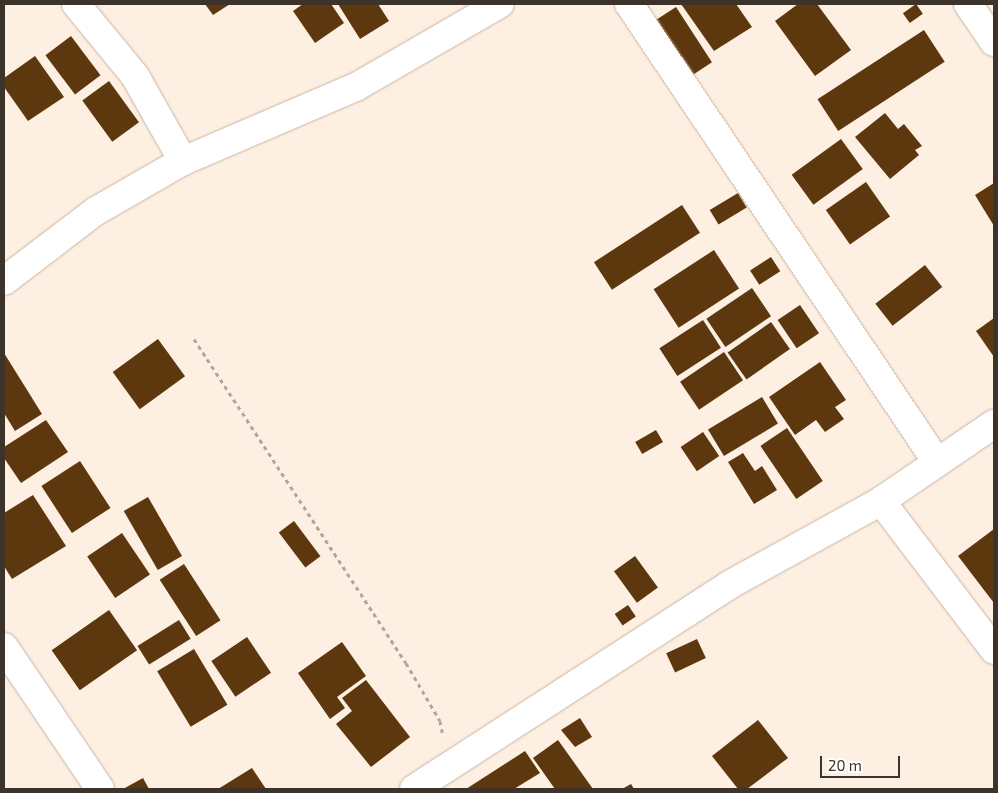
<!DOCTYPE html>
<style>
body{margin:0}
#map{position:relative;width:998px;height:793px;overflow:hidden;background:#fdefe2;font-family:"Exo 2",sans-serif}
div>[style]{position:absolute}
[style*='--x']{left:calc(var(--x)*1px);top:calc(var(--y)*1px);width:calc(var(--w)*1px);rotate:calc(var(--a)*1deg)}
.building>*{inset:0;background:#5d370d;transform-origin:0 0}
.path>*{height:3px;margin-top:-1.5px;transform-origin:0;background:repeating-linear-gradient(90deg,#b2a59a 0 4px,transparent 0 8px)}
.roads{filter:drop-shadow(0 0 1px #cbb4a0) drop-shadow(0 0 1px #cbb4a0)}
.minor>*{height:28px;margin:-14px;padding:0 14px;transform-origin:14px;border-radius:14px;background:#fff}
span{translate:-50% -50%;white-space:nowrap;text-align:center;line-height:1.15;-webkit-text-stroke:5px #fff;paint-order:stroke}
.frame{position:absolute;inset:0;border:5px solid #3c332b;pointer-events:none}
.scale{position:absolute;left:820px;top:756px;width:80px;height:22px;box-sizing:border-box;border:2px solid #3c332b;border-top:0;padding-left:6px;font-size:15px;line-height:18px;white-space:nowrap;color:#3c332b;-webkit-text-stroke:4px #fff;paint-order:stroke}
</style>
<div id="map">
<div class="building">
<div style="clip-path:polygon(205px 4px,230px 4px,213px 15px)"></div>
<div style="clip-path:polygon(303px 4px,331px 4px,344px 23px,315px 43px,293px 11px)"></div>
<div style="clip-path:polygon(338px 4px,378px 4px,389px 21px,360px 39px)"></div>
<div style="clip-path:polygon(681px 4px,736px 4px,752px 27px,714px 51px)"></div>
<div style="clip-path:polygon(798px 4px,817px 4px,851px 50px,815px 76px,775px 21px)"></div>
<div style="left:916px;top:4px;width:12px;height:16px;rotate:55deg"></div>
<div style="left:676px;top:7px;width:66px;height:24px;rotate:57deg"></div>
<div style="left:924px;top:30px;width:38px;height:127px;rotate:57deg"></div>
<div style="left:71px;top:36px;width:49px;height:32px;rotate:53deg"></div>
<div style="clip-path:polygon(35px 56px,64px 97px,28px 121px,4px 87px,4px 78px)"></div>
<div style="left:109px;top:81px;width:51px;height:33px;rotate:54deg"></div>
<div style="clip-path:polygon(885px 113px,898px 129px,904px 124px,922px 146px,915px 150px,919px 155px,890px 179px,855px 137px)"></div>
<div style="left:841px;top:139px;width:37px;height:61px;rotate:54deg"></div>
<div style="left:866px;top:182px;width:42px;height:49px;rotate:55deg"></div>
<div style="clip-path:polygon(994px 183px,994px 226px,975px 195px)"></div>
<div style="left:738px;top:193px;width:17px;height:33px;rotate:59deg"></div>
<div style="left:682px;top:205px;width:33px;height:105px;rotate:57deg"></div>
<div style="left:714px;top:250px;width:46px;height:72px;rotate:57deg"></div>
<div style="left:771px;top:257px;width:17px;height:25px;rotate:57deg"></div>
<div style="left:925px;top:265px;width:28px;height:63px;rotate:52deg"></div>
<div style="left:752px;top:288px;width:34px;height:55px;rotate:56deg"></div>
<div style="left:800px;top:305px;width:34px;height:27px;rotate:56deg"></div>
<div style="clip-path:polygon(994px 318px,994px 357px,976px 331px)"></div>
<div style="left:703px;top:320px;width:33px;height:52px;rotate:57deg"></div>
<div style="left:771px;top:322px;width:33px;height:53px;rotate:55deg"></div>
<div style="left:158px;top:339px;width:46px;height:56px;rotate:54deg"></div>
<div style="left:724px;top:352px;width:34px;height:53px;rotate:56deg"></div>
<div style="clip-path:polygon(4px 353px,42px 414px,15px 431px,4px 413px)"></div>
<div style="clip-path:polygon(820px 362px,846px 400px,835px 407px,844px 419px,825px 432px,816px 420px,795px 435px,769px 397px)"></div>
<div style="left:762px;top:397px;width:31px;height:63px;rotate:59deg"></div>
<div style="clip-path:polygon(46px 420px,68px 452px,21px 483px,4px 458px,4px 447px)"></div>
<div style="left:787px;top:428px;width:64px;height:32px;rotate:56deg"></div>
<div style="left:656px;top:430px;width:14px;height:24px;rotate:60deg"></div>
<div style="left:703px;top:432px;width:29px;height:27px;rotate:56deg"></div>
<div style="clip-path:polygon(743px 453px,755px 471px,762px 466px,777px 490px,754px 504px,728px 462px)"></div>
<div style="left:80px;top:461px;width:56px;height:46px;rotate:57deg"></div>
<div style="clip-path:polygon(33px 495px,66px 546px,12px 579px,4px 566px,4px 513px)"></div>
<div style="left:148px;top:497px;width:68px;height:28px;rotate:60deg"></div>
<div style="left:294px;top:521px;width:44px;height:19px;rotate:53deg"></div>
<div style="clip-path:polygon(994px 529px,994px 603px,958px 556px)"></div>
<div style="left:122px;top:533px;width:50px;height:42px;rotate:56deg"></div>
<div style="left:635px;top:556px;width:39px;height:26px;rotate:54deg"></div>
<div style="left:184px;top:564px;width:67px;height:29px;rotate:57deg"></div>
<div style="left:628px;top:605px;width:14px;height:16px;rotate:56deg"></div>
<div style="left:109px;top:610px;width:49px;height:70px;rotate:55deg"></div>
<div style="left:179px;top:620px;width:22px;height:49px;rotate:58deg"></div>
<div style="left:247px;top:637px;width:43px;height:43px;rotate:56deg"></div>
<div style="left:697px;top:639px;width:21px;height:34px;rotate:65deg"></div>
<div style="clip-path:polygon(342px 642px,366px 676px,337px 697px,345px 708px,330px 719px,298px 673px)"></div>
<div style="left:194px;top:649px;width:65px;height:43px;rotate:59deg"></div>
<div style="clip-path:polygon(366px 680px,410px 737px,371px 767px,336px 724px,352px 711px,342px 698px)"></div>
<div style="clip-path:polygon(580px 718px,592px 737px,575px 747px,561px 730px)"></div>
<div style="clip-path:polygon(758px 720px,788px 758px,747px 789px,738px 789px,712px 756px)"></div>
<div style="clip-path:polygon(558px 740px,593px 789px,555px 789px,533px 758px)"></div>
<div style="clip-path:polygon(525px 751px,540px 773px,514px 789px,466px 789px)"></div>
<div style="clip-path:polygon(252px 768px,266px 789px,218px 789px)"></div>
<div style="clip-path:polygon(143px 778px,149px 789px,123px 789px)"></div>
<div style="clip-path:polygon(631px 784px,634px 789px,622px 789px)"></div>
</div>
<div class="path">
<div style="--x:194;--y:339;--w:387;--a:56.8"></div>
<div style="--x:406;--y:663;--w:67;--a:59.6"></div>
<div style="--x:440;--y:721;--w:16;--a:79"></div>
</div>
<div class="roads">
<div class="minor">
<div style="--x:76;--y:4;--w:93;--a:50.7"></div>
<div style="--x:135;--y:76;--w:98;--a:60.5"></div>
<div style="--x:629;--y:4;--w:552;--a:56.08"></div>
<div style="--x:968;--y:4;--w:46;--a:55.6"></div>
<div style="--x:4;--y:281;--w:116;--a:-37.3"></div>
<div style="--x:96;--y:211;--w:100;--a:-29.9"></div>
<div style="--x:183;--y:161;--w:188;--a:-23.2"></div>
<div style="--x:356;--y:87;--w:166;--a:-30"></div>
<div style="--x:881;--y:501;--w:187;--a:52.8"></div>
<div style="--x:4;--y:647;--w:171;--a:55.9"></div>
<div style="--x:414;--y:789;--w:375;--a:-32.9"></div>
<div style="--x:729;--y:585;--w:174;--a:-28.9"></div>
<div style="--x:881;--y:501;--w:137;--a:-34.3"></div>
</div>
</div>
<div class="frame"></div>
<div class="scale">20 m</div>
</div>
